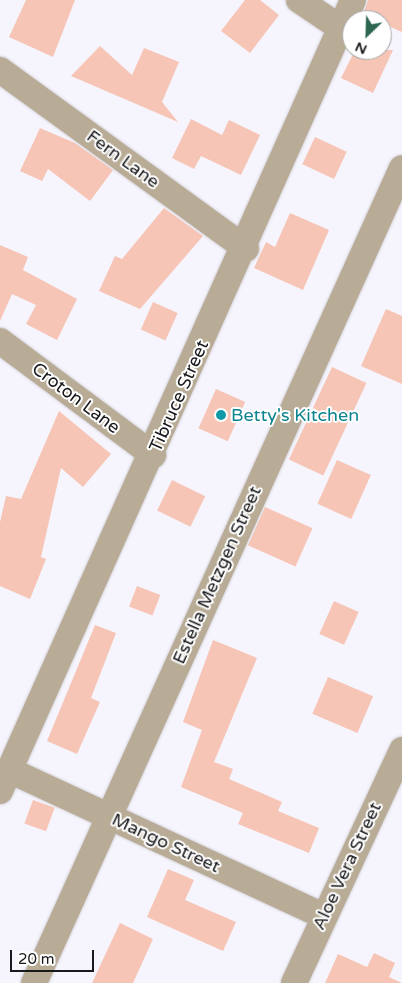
<!DOCTYPE html>
<style>
body{margin:0}
#map{position:relative;width:402px;height:983px;overflow:hidden;background:#f6f4fc;font-family:"Varela Round",sans-serif}
div>[style]{position:absolute}
[style*='--x']{left:calc(var(--x)*1px);top:calc(var(--y)*1px);width:calc(var(--w)*1px);rotate:calc(var(--a)*1deg)}
.building>*{inset:0;background:#f7c5b6;transform-origin:0 0}
.roads{filter:drop-shadow(0 0 1px #d3d1d8) drop-shadow(0 0 1px #d3d1d8)}
.minor>*{height:26px;margin:-13px;padding:0 13px;transform-origin:13px;border-radius:13px;background:#b9ac96}
.dots>*{width:14px;height:14px;translate:-50% -50%;box-sizing:border-box;border:2px solid #fff;border-radius:50%}
span{translate:-50% -50%;white-space:nowrap;text-align:center;line-height:1.15;-webkit-text-stroke:4px #fff;paint-order:stroke}
.street-label{font-size:18px;color:#19181b}
.culture-label{font-size:18px;color:#0d838f}
.left{translate:0 -50%;text-align:left}
.north{position:absolute;left:342px;top:10px;width:50px;height:50px;box-sizing:border-box;background:#fff;border:1px solid #a3a3a4;border-radius:50%;rotate:204deg;font-size:14px;font-weight:700;line-height:20px;text-align:center;color:#19181b}
.north::after{content:'';display:block;margin:auto;width:18px;height:22px;background:#2d6750;clip-path:polygon(50% 0,100% 100%,50% 72%,0 100%)}
.scale{position:absolute;left:10px;top:950px;width:84px;height:22px;box-sizing:border-box;border:2px solid #19181b;border-top:0;padding-left:6px;font-size:15px;line-height:18px;white-space:nowrap;color:#19181b;-webkit-text-stroke:4px #fff;paint-order:stroke}
</style>
<div id="map">
<div class="building">
<div style="clip-path:polygon(26px 0,75px 0,53px 57px,9px 37px)"></div>
<div style="clip-path:polygon(245px 0,260px 0,279px 15px,250px 53px,221px 31px)"></div>
<div style="clip-path:polygon(368px 0,402px 0,402px 32px,363px 15px)"></div>
<div style="clip-path:polygon(100px 46px,132px 75px,144px 48px,179px 62px,162px 102px,178px 122px,71px 76px)"></div>
<div style="clip-path:polygon(355px 50px,393px 50px,373px 93px,341px 78px)"></div>
<div style="clip-path:polygon(191px 119px,222px 135px,229px 120px,260px 135px,241px 175px,201px 156px,194px 169px,172px 158px)"></div>
<div style="clip-path:polygon(40px 128px,75px 143px,113px 170px,90px 201px,48px 169px,42px 181px,20px 171px)"></div>
<div style="left:315px;top:137px;width:35px;height:30px;rotate:25deg"></div>
<div style="clip-path:polygon(164px 208px,203px 236px,140px 309px,99px 291px,115px 256px,122px 259px)"></div>
<div style="clip-path:polygon(290px 213px,329px 230px,303px 290px,254px 268px,266px 242px,275px 247px)"></div>
<div style="clip-path:polygon(0 245px,28px 257px,23px 270px,77px 299px,57px 340px,26px 324px,36px 305px,12px 294px,0 321px)"></div>
<div style="left:153px;top:302px;width:27px;height:30px;rotate:24deg"></div>
<div style="clip-path:polygon(386px 309px,402px 316px,402px 384px,361px 366px)"></div>
<div style="left:332px;top:367px;width:38px;height:102px;rotate:25deg"></div>
<div style="left:216px;top:389px;width:32px;height:43px;rotate:24deg"></div>
<div style="clip-path:polygon(59px 411px,111px 454px,83px 487px,61px 468px,41px 557px,46px 559px,30px 599px,0 586px,0 522px,6px 496px,21px 499px)"></div>
<div style="left:337px;top:460px;width:37px;height:48px;rotate:24deg"></div>
<div style="left:172px;top:480px;width:37px;height:34px;rotate:26deg"></div>
<div style="left:265px;top:507px;width:52px;height:42px;rotate:24deg"></div>
<div style="left:137px;top:586px;width:25px;height:22px;rotate:21deg"></div>
<div style="left:334px;top:601px;width:27px;height:36px;rotate:24deg"></div>
<div style="clip-path:polygon(95px 625px,116px 633px,91px 698px,100px 702px,77px 754px,47px 741px)"></div>
<div style="clip-path:polygon(213px 640px,257px 658px,214px 762px,233px 769px,229px 779px,282px 802px,278px 811px,319px 828px,309px 853px,238px 824px,243px 813px,181px 787px,202px 730px,183px 722px)"></div>
<div style="left:328px;top:677px;width:49px;height:40px;rotate:23deg"></div>
<div style="left:33px;top:800px;width:23px;height:25px;rotate:20deg"></div>
<div style="clip-path:polygon(168px 869px,194px 880px,185px 900px,236px 922px,223px 951px,147px 917px)"></div>
<div style="clip-path:polygon(120px 923px,153px 939px,133px 983px,92px 983px)"></div>
<div style="clip-path:polygon(374px 953px,395px 963px,389px 977px,402px 983px,325px 983px,338px 954px,367px 967px)"></div>
</div>
<div class="roads">
<div class="minor">
<div style="--x:299;--y:0;--w:48;--a:34"></div>
<div style="--x:0;--y:70;--w:304;--a:36"></div>
<div style="--x:0;--y:341;--w:191;--a:36.7"></div>
<div style="--x:9;--y:770;--w:346;--a:24.9"></div>
<div style="--x:0;--y:791;--w:866;--a:-65.95"></div>
<div style="--x:34;--y:983;--w:894;--a:-65.7"></div>
<div style="--x:294;--y:983;--w:257;--a:-65.1"></div>
</div>
</div>
<div class="dots">
<div style="left:221px;top:415px;background:#0f9aa8"></div>
</div>
<div class="street-label">
<span style="left:123px;top:159px;rotate:36deg">Fern Lane</span>
<span style="left:179px;top:396px;rotate:-66deg">Tibruce Street</span>
<span style="left:76px;top:398px;rotate:37deg">Croton Lane</span>
<span style="left:217px;top:575px;rotate:-66deg">Estella Metzgen Street</span>
<span style="left:166px;top:843px;rotate:25deg">Mango Street</span>
<span style="left:347px;top:866px;rotate:-65deg">Aloe Vera Street</span>
</div>
<div class="culture-label">
<span class="left" style="left:231px;top:415px">Betty's Kitchen</span>
</div>
<div class="north">N</div>
<div class="scale">20 m</div>
</div>
